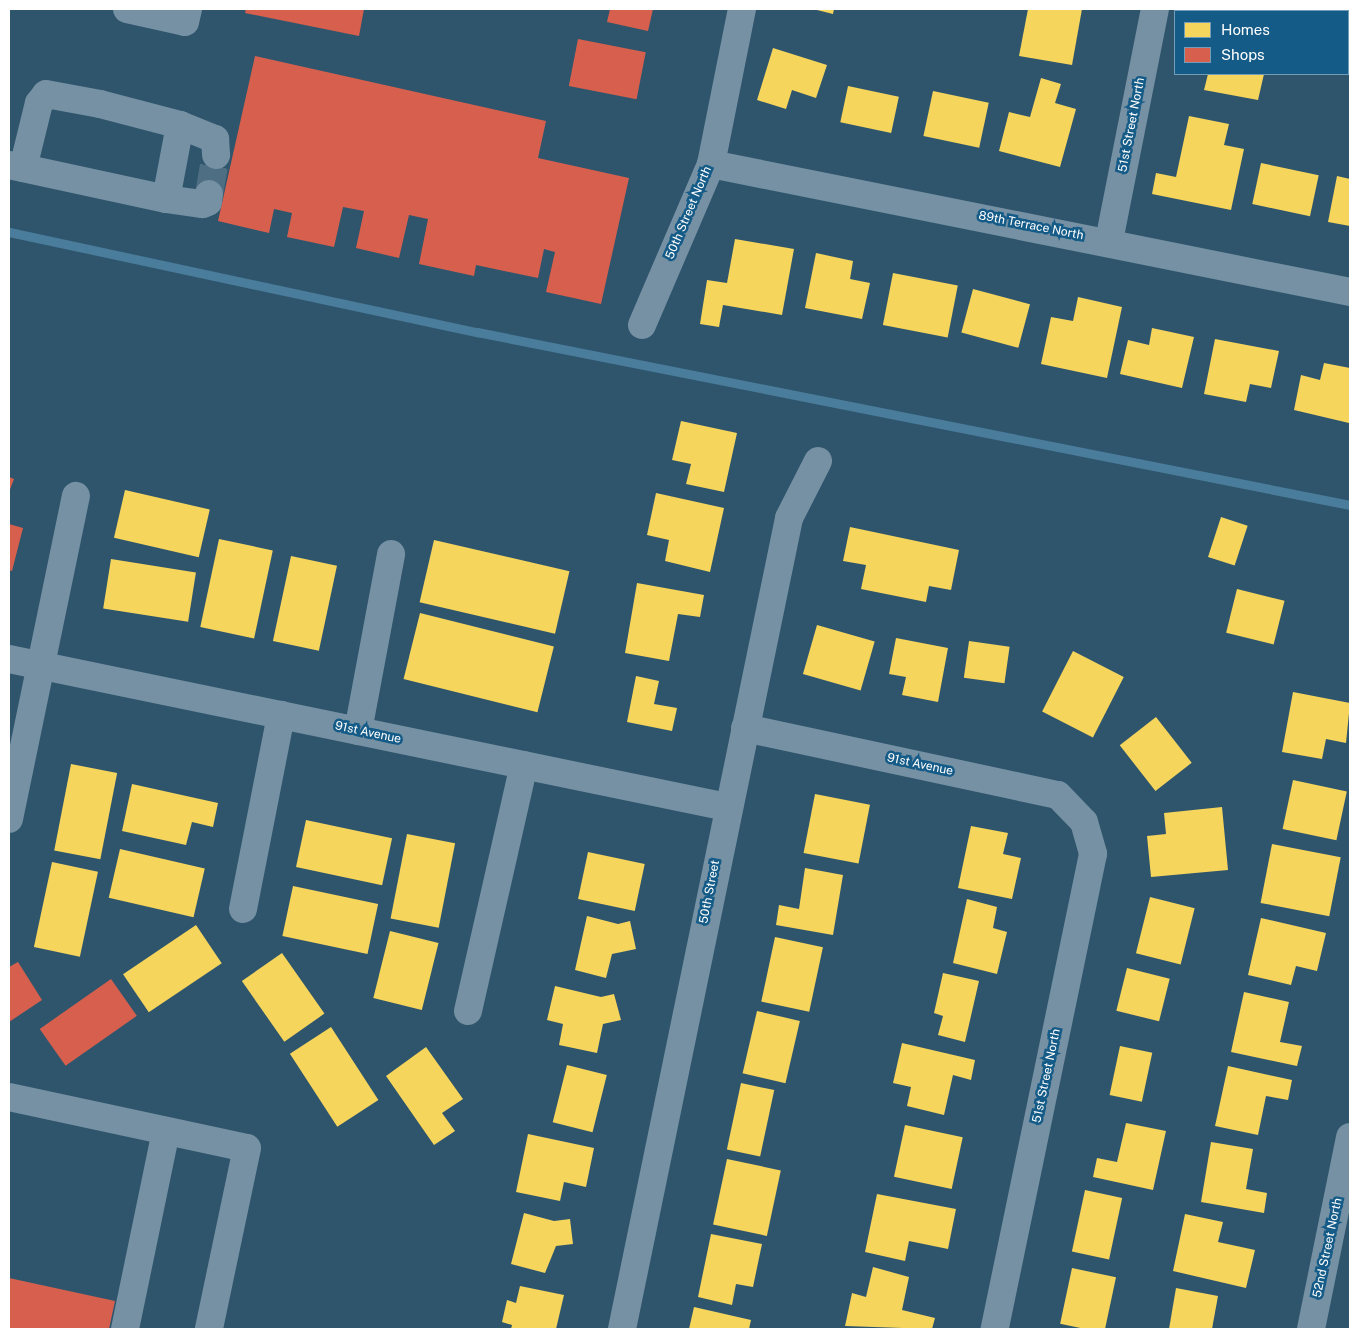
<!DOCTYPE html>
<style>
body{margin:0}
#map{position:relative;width:1359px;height:1338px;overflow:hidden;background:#2f556d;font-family:"Public Sans",sans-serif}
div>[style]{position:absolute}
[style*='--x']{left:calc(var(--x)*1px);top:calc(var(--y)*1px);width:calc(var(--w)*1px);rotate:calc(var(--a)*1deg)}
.homes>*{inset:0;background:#f6d55c;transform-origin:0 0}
.shops>*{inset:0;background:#d6604d;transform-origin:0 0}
.stream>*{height:9px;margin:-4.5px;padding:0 4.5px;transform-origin:4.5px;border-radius:4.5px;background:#4a7c9b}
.minor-tunnel>*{height:28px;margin-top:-14px;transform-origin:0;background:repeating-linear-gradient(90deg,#4e6e83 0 28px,transparent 0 42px)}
.minor>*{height:28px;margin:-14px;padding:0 14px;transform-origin:14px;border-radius:14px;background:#7691a3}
span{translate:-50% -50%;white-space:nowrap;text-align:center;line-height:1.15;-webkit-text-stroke:5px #155b87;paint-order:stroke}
.street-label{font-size:12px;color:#fff}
.frame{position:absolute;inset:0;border:10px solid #fff;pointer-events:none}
.legend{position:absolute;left:1174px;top:10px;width:175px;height:65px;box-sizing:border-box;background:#155b87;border:1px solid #739db7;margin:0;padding:6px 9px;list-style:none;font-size:15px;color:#fff}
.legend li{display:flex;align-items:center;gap:10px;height:25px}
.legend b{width:25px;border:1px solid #739db7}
</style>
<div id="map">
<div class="homes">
<div style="clip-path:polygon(813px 9px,834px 9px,833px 14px)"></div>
<div style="clip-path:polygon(1028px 9px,1082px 9px,1072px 65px,1019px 56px)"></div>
<div style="clip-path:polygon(773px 48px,827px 65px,816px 98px,792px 90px,786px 109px,757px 100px)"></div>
<div style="clip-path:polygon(1208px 74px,1264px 74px,1258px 100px,1204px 90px)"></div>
<div style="clip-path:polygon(1041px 78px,1061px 84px,1055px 103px,1076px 109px,1060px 167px,999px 151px,1009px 112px,1030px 117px)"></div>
<div style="left:848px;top:86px;width:52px;height:37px;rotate:12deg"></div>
<div style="left:933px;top:91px;width:57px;height:46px;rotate:12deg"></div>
<div style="clip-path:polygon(1189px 116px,1229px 124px,1224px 145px,1244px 149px,1231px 210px,1152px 194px,1156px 173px,1176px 177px)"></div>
<div style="left:1261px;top:163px;width:59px;height:42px;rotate:12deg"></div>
<div style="clip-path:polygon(1337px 176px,1350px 179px,1350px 226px,1328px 222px)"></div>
<div style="clip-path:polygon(735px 239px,794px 249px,782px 315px,723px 305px,719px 327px,700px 324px,707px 280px,727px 283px)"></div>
<div style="clip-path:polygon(816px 253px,853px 261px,850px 279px,870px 283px,862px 319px,805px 308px)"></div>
<div style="left:893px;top:273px;width:66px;height:53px;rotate:11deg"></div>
<div style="left:973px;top:289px;width:59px;height:45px;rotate:15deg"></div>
<div style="clip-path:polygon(1078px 297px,1122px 307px,1107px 378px,1041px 364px,1051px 317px,1073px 321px)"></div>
<div style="clip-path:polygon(1152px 328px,1194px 337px,1182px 388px,1120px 374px,1128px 340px,1149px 345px)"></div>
<div style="clip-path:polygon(1215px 339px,1279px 351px,1271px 388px,1250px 384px,1246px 402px,1204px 394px)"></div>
<div style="clip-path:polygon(1324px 363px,1350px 368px,1349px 423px,1294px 410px,1301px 375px,1320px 380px)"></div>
<div style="clip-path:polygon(681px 421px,737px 433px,724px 492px,686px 484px,691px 464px,672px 460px)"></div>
<div style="left:125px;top:490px;width:87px;height:49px;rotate:13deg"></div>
<div style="clip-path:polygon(656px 493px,724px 508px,710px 572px,665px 561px,669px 540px,647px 535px)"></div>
<div style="left:1221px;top:517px;width:28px;height:42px;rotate:18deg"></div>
<div style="clip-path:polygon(850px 527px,959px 550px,951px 590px,929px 586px,926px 602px,861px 589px,866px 565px,843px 561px)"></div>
<div style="left:219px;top:539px;width:55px;height:90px;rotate:12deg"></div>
<div style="left:434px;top:540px;width:139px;height:64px;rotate:13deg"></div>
<div style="left:291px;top:556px;width:47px;height:87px;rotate:12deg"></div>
<div style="left:111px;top:559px;width:86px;height:50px;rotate:9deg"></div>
<div style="clip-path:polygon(637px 583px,704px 595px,700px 617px,678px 614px,669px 661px,625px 653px)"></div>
<div style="left:1237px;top:589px;width:49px;height:45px;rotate:14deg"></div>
<div style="left:420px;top:613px;width:138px;height:68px;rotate:14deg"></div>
<div style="left:817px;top:625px;width:60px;height:51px;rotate:16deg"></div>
<div style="clip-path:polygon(896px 638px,948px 648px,938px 702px,902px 695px,906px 677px,889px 674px)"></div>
<div style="left:969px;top:641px;width:41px;height:37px;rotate:8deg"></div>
<div style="left:1073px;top:651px;width:57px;height:68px;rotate:27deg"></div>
<div style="clip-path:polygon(636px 676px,659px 681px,654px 704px,677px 708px,672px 731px,627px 722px)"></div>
<div style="clip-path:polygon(1293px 692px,1350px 703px,1346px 743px,1326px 739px,1322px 759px,1282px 752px)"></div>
<div style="left:1156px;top:717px;width:58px;height:46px;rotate:52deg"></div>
<div style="left:71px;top:764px;width:47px;height:88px;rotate:11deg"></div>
<div style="left:1293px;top:780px;width:55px;height:50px;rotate:12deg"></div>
<div style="clip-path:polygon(132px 784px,218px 803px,213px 827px,192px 822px,186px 845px,122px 831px)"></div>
<div style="left:815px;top:794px;width:56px;height:60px;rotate:11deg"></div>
<div style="clip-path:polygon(1222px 807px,1228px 870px,1151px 877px,1147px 836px,1166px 834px,1164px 813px)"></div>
<div style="left:306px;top:820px;width:88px;height:48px;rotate:12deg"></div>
<div style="clip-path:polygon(971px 826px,1008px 833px,1003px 854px,1021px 858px,1012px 899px,958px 888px)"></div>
<div style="left:407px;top:834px;width:49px;height:86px;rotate:11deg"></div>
<div style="left:1272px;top:844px;width:70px;height:60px;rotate:11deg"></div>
<div style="left:120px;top:849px;width:87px;height:50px;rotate:13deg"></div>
<div style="left:588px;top:852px;width:58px;height:48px;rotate:12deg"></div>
<div style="left:52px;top:862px;width:47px;height:87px;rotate:12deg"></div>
<div style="clip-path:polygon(805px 868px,843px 875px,833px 935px,776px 925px,779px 905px,799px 909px)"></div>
<div style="left:293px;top:886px;width:87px;height:51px;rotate:12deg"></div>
<div style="left:1150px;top:897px;width:46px;height:58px;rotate:14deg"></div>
<div style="clip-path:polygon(967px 899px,997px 907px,993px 928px,1007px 932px,997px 974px,953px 963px)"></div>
<div style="clip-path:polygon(587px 916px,618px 924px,630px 921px,636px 949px,612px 954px,606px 978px,575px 970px)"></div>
<div style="clip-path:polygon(1261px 918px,1326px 933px,1317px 971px,1296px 966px,1291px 985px,1248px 975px)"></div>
<div style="left:196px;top:925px;width:46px;height:88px;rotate:56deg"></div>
<div style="left:390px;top:931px;width:50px;height:69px;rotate:14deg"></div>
<div style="left:775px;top:937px;width:49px;height:66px;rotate:12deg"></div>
<div style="left:282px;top:953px;width:74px;height:49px;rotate:55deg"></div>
<div style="left:1127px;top:968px;width:44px;height:44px;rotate:14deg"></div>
<div style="clip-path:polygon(943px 973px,979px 981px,965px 1042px,938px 1035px,943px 1016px,934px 1013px)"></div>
<div style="clip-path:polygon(555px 986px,601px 997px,614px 994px,621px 1020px,603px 1024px,597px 1053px,559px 1045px,563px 1024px,547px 1020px)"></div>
<div style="clip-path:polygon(1244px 992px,1289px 1002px,1280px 1042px,1302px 1046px,1297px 1066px,1231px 1052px)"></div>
<div style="left:757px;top:1011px;width:44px;height:64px;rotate:13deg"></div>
<div style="left:331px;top:1027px;width:87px;height:49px;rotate:57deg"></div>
<div style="clip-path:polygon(902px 1043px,975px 1060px,971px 1080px,953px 1075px,944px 1115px,907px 1106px,911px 1087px,893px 1083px)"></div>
<div style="left:1120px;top:1046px;width:33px;height:50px;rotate:12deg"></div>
<div style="clip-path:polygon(426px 1047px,463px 1099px,442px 1113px,455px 1131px,434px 1145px,386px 1076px)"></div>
<div style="left:567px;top:1065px;width:41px;height:59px;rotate:14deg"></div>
<div style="clip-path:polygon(1228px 1066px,1292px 1080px,1288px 1100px,1266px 1096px,1258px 1135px,1215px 1126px)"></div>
<div style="left:741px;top:1083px;width:34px;height:68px;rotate:12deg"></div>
<div style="clip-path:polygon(1126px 1123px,1166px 1131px,1153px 1190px,1093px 1177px,1097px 1158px,1117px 1162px)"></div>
<div style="left:905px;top:1125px;width:59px;height:53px;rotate:12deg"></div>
<div style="clip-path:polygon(528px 1134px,594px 1148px,586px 1187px,564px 1182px,560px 1201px,516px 1192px)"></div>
<div style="clip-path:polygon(1211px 1142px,1253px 1149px,1246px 1189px,1267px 1193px,1264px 1213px,1201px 1202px)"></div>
<div style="left:727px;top:1159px;width:55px;height:67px;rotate:12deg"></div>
<div style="left:1085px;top:1190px;width:38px;height:63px;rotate:12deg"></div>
<div style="clip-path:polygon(877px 1194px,956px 1209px,948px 1249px,909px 1241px,905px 1261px,865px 1252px)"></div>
<div style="clip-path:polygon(524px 1213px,554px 1221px,570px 1219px,573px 1244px,556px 1246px,545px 1273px,511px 1264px)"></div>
<div style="clip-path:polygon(1185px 1214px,1223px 1222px,1218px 1242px,1255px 1250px,1246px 1288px,1173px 1271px)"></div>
<div style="clip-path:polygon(711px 1234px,762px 1244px,753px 1287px,736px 1284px,732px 1305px,698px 1297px)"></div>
<div style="clip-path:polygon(873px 1267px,909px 1277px,902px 1310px,935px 1318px,932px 1329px,845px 1326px,852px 1293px,866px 1297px)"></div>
<div style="left:1072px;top:1268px;width:45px;height:57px;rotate:12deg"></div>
<div style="clip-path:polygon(520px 1286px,564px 1295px,556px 1329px,511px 1329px,512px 1325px,502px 1322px,507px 1300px,516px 1303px)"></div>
<div style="clip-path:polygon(1176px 1288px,1218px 1296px,1212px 1329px,1169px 1329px)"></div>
<div style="clip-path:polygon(694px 1307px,751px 1320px,749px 1329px,689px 1329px)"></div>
</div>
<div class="shops">
<div style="clip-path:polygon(246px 9px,364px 9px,359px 36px,245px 13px)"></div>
<div style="clip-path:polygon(610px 9px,653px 9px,648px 31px,607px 22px)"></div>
<div style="left:578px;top:39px;width:69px;height:48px;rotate:11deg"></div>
<div style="clip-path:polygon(255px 56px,546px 121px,538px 158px,629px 178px,601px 304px,546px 292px,555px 252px,544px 249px,538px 278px,476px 265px,474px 276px,419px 264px,428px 219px,409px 215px,399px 258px,356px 248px,364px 211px,343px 207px,334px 247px,287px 237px,292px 213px,274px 209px,269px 233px,218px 221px)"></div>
<div style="clip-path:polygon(9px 477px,14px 479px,9px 492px)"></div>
<div style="clip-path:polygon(9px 524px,23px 528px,12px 571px,9px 570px)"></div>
<div style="clip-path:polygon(18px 962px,42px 1000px,9px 1022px,9px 967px)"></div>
<div style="left:111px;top:979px;width:45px;height:87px;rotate:55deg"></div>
<div style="clip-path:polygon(9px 1278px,115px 1301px,109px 1329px,9px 1329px)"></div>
</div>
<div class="stream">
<div style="--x:9;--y:232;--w:479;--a:12.1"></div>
<div style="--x:477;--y:332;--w:890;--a:11.21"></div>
</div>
<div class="minor-tunnel">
<div style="--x:209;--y:194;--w:40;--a:-80"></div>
</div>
<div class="minor">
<div style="--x:127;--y:9;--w:59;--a:12.6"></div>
<div style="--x:185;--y:22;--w:13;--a:-77"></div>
<div style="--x:180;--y:125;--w:38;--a:22"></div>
<div style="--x:215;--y:139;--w:16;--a:86"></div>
<div style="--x:711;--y:164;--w:652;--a:11.33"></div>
<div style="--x:9;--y:165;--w:161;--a:12.2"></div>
<div style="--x:166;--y:199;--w:37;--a:8"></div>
<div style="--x:203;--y:204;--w:5;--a:-22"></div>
<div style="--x:208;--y:202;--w:8;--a:-83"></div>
<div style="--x:23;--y:168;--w:67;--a:-76.2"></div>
<div style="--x:39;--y:103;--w:11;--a:-52"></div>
<div style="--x:46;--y:94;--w:55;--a:10.5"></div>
<div style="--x:100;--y:104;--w:83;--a:14.7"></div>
<div style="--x:180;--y:125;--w:75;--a:100.7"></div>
<div style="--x:1109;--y:241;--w:237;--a:-78.8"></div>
<div style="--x:642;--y:325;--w:175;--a:-66.8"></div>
<div style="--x:711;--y:164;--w:158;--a:-78.7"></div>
<div style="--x:9;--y:659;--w:733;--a:11.65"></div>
<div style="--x:745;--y:728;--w:320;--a:12.1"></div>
<div style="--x:1058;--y:795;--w:37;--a:46"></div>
<div style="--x:1084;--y:822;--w:33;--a:74"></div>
<div style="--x:1093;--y:854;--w:485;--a:101.7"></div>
<div style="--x:358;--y:731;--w:180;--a:-79.4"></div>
<div style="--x:9;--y:819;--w:330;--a:-78.3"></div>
<div style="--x:243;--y:909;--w:198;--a:-78.9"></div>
<div style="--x:468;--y:1011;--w:252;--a:-77.2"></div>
<div style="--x:9;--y:1097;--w:243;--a:12.1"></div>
<div style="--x:247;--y:1148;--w:185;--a:101.9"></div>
<div style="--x:125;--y:1329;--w:202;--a:-78.3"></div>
<div style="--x:622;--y:1329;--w:828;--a:-78.36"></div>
<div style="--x:789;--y:518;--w:64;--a:-63"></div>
<div style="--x:1311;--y:1329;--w:196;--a:-78.5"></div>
</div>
<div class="street-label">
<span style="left:1132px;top:125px;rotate:-79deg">51st Street North</span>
<span style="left:689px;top:213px;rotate:-67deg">50th Street North</span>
<span style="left:1031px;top:226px;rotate:11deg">89th Terrace North</span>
<span style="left:368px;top:733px;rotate:12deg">91st Avenue</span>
<span style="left:920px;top:765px;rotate:12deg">91st Avenue</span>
<span style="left:710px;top:892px;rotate:-79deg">50th Street</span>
<span style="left:1047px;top:1076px;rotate:-78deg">51st Street North</span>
<span style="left:1328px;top:1248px;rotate:-78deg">52nd Street North</span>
</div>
<div class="frame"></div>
<ul class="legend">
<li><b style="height:14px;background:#f6d55c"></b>Homes</li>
<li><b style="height:14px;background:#d6604d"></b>Shops</li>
</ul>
</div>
